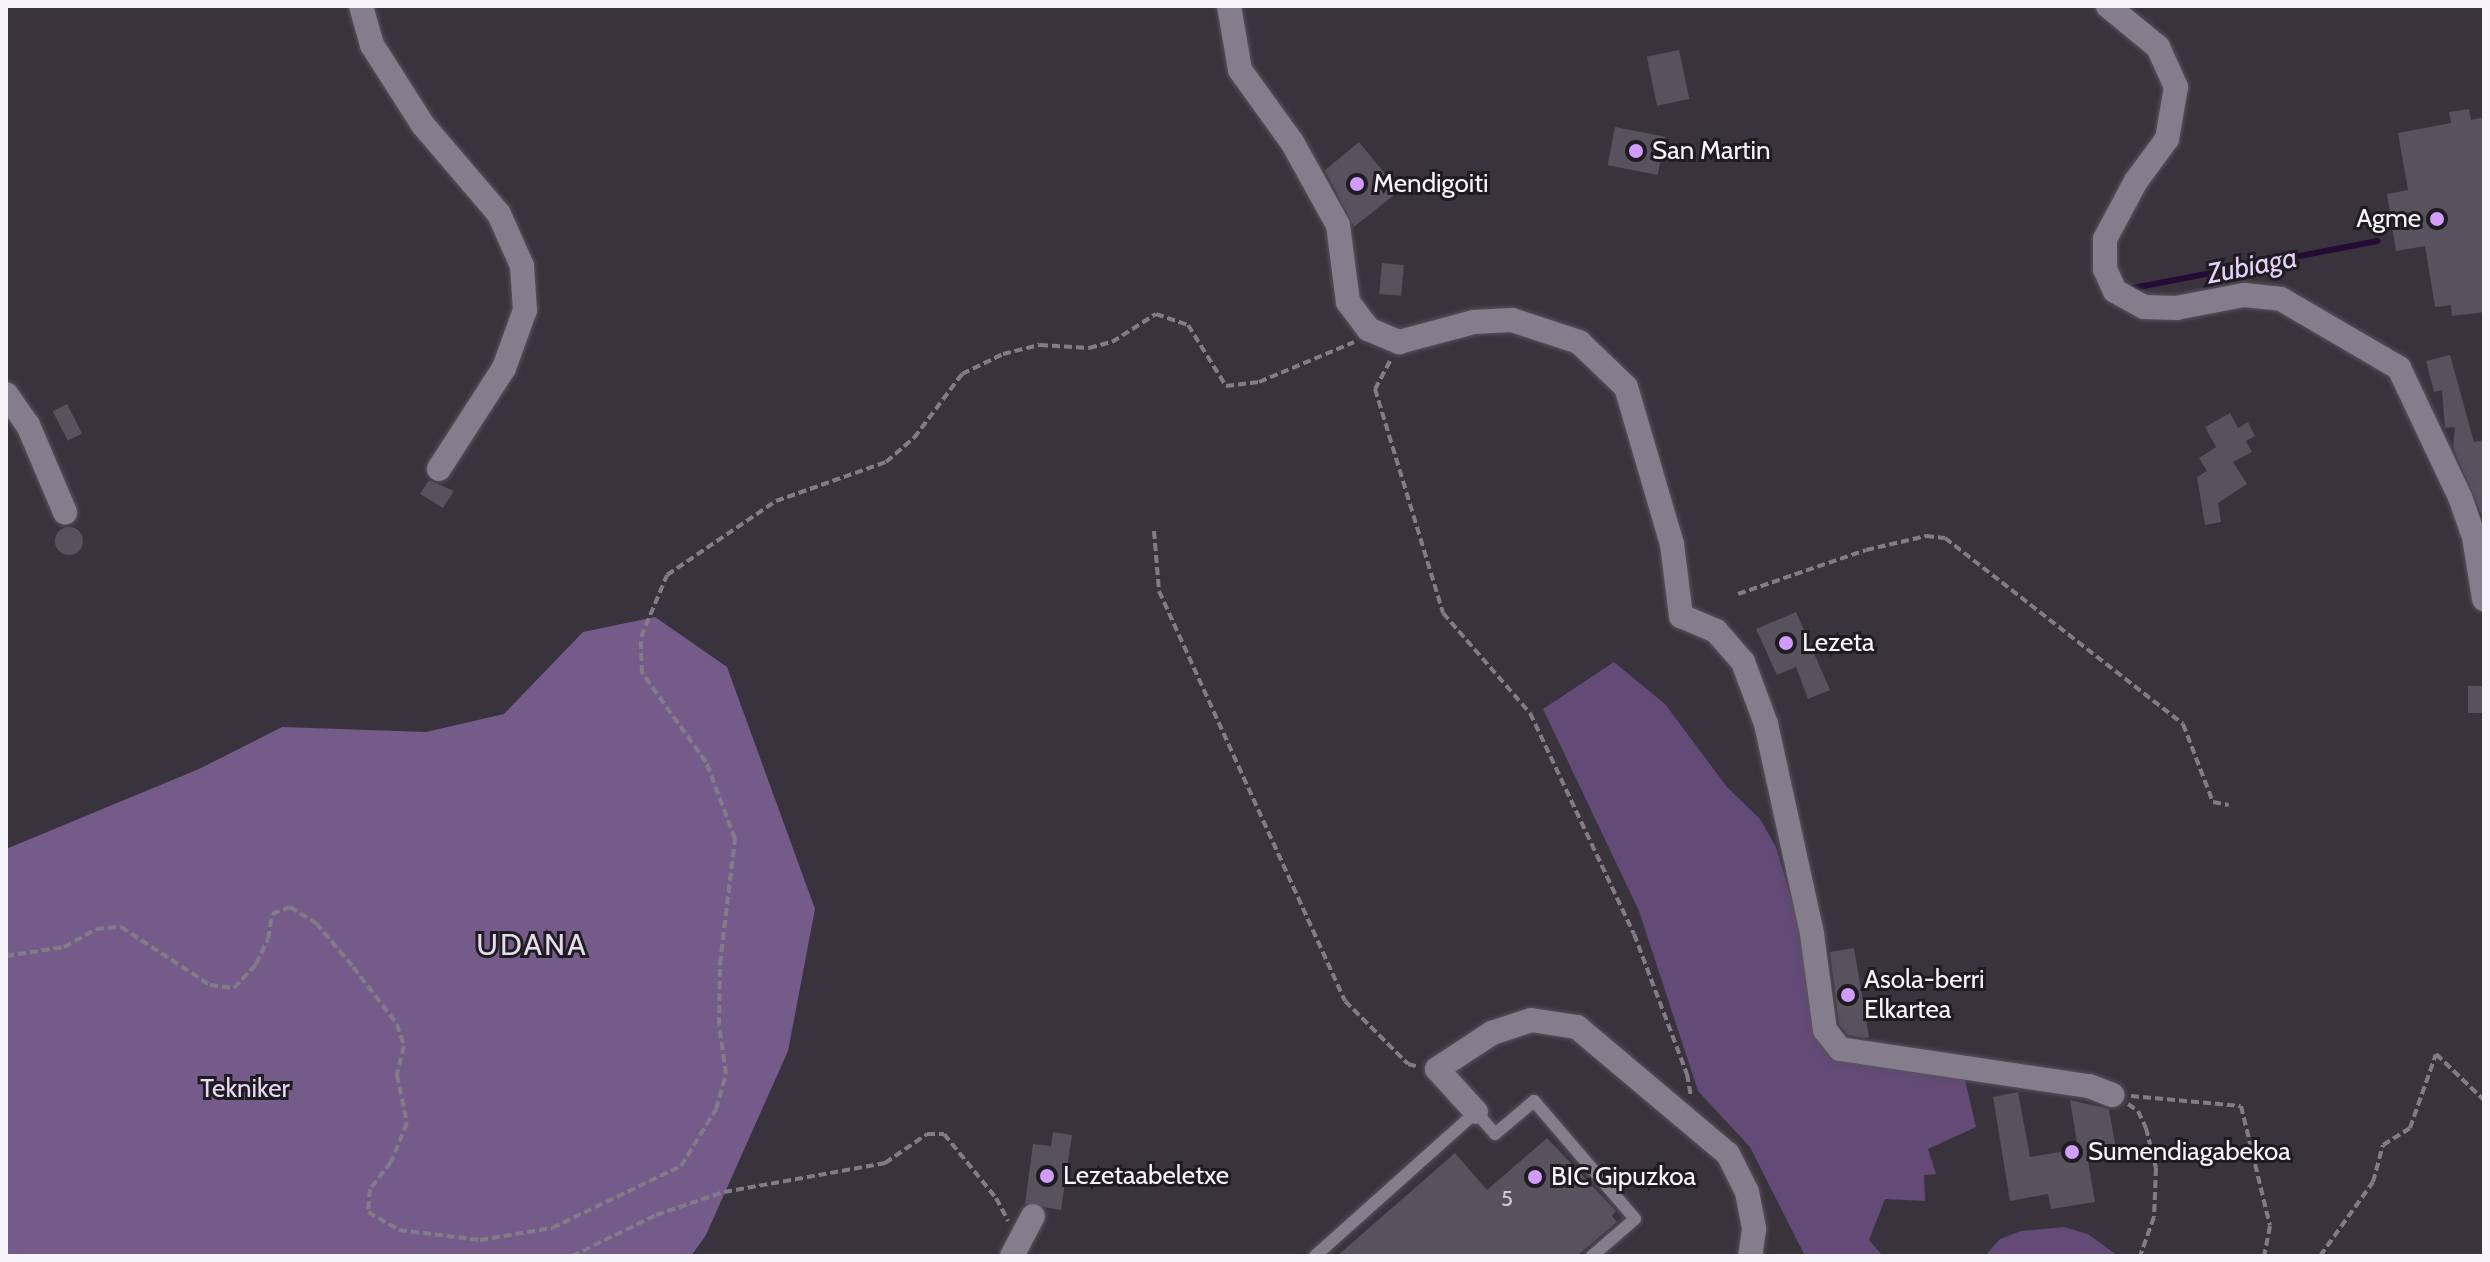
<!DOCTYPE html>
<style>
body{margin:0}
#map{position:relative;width:2490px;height:1262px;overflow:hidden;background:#39333e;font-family:Cabin,sans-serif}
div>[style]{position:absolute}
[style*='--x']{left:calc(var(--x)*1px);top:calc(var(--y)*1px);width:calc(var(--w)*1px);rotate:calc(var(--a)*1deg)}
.green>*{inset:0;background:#634a77}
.forest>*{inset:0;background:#755b8a}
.stream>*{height:6px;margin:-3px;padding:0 3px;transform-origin:3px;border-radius:3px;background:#240b34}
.building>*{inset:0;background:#58515e;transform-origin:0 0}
.round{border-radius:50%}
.path>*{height:4px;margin-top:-2px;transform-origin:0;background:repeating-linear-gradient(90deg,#817c86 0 8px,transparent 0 12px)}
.roads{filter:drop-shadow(0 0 2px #58525d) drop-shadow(0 0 2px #58525d)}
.lane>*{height:12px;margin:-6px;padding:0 6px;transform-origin:6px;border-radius:6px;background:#847d8b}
.street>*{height:24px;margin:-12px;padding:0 12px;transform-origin:12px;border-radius:12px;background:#847d8b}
.dots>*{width:22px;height:22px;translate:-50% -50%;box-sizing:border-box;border:4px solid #1f1c21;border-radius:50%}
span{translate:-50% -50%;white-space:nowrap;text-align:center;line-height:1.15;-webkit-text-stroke:6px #1f1c21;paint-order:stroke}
.number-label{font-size:22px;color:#cfcad4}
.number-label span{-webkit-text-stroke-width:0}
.poi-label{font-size:26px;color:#f7f3fb}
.left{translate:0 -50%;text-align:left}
.right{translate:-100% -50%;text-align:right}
.park-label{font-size:26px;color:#e9d9f7}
.water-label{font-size:28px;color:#e7cffc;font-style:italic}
.quarter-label{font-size:30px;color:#e5ddec;letter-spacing:2px}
.frame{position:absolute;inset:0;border:8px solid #f7f3fb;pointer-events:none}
</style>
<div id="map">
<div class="green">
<div style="clip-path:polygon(1614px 662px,1665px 704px,1727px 787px,1760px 819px,1776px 847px,1804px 942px,1813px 1032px,1827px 1050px,1965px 1080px,1976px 1127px,1928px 1149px,1936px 1174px,1924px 1175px,1925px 1201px,1885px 1199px,1869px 1240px,1883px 1256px,1805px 1256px,1750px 1147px,1698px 1091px,1639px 911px,1543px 709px)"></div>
<div style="clip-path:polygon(2064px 1227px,2088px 1234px,2118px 1256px,1985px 1256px,2000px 1239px,2021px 1231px)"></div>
</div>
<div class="forest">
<div style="clip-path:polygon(655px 617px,727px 667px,815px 909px,788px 1051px,706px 1235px,691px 1256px,6px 1256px,6px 849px,199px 769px,282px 727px,426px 732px,504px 714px,583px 632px)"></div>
</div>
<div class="stream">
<div style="--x:2128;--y:289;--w:254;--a:-10.9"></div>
</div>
<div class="building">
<div style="left:1679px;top:50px;width:50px;height:33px;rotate:78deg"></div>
<div style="clip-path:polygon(2469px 109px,2471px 120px,2484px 117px,2484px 312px,2452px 316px,2451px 305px,2435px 307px,2425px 246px,2396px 251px,2387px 194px,2408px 190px,2398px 133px,2451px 123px,2449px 112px)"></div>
<div style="left:1615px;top:127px;width:51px;height:39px;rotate:11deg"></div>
<div style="clip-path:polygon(1359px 142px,1399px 191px,1354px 227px,1325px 170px)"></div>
<div style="left:1382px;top:263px;width:22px;height:31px;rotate:5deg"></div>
<div style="clip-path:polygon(2450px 355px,2474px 442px,2484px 440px,2484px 520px,2453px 447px,2455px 427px,2445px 428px,2442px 390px,2434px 392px,2426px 361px)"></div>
<div style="left:67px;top:404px;width:33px;height:16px;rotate:63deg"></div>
<div style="clip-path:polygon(2230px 413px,2238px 428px,2248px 422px,2255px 436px,2246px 441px,2252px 452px,2233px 462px,2247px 484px,2218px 503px,2221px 522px,2205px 525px,2197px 477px,2207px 471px,2199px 458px,2216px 447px,2205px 427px)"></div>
<div style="clip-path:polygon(429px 480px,454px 491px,443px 508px,420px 494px)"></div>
<div class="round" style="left:55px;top:527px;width:28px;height:28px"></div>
<div style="clip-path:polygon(1796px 612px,1830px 690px,1808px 699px,1796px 667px,1777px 675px,1756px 629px)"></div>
<div style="left:2468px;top:686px;width:16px;height:27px"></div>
<div style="clip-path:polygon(1854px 948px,1869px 1037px,1865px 1038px,1848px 1035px,1839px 1024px,1830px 952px)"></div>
<div style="clip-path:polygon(2018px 1092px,2030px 1157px,2078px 1149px,2070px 1100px,2109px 1109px,2115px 1144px,2086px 1149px,2095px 1202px,2051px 1209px,2048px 1194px,2010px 1201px,1993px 1097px)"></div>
<div style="clip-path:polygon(1053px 1132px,1072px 1135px,1061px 1210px,1025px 1204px,1033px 1144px,1051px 1146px)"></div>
<div style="clip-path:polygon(1547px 1138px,1616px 1211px,1612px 1216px,1617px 1222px,1577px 1256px,1337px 1256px,1455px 1153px,1487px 1190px)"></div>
</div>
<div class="path">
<div style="--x:1390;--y:361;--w:32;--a:118"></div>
<div style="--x:1375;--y:389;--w:234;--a:73.1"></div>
<div style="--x:1443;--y:613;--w:133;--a:49"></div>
<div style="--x:1530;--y:713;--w:244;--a:64.8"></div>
<div style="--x:1634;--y:934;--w:150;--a:69.3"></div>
<div style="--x:1687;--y:1074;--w:22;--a:80"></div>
<div style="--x:1154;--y:531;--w:60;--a:85.2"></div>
<div style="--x:1159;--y:591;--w:450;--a:65.6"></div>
<div style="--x:1345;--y:1001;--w:89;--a:45"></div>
<div style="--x:1408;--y:1064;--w:11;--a:15"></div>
<div style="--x:1738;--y:594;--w:135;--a:-19"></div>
<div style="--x:1866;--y:550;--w:62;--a:-13.1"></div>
<div style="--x:1926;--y:536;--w:19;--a:6"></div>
<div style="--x:1945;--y:538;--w:302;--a:38"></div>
<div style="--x:2183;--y:724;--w:84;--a:69"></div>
<div style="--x:2213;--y:802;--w:16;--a:11"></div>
<div style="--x:6;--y:956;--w:59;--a:-8.8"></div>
<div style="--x:64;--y:947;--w:37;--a:-29"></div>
<div style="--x:96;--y:929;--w:25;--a:-5"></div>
<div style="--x:121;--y:927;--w:106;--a:33.1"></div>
<div style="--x:210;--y:985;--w:24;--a:7"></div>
<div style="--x:234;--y:988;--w:33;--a:-47"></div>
<div style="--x:256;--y:964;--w:28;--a:-64"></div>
<div style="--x:268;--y:939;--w:25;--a:-81"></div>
<div style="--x:272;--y:914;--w:19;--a:-21"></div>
<div style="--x:290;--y:907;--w:31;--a:32"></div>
<div style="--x:316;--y:923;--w:57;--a:49.9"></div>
<div style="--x:353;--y:967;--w:72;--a:52.3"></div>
<div style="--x:397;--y:1024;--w:23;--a:72"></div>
<div style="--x:404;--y:1046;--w:30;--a:104"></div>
<div style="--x:397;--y:1075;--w:49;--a:78.2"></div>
<div style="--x:407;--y:1123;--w:42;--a:112.3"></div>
<div style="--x:391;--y:1162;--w:34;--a:128"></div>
<div style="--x:370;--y:1189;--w:23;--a:95"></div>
<div style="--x:368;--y:1212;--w:36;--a:30"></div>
<div style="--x:399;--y:1230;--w:82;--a:7"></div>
<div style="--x:480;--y:1240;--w:73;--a:-9.5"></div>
<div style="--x:552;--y:1228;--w:143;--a:-25.7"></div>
<div style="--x:681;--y:1166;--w:67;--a:-58.4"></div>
<div style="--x:716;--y:1109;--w:36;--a:-74"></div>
<div style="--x:726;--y:1074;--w:49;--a:-98.1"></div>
<div style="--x:719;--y:1025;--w:61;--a:-89.1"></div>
<div style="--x:720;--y:964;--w:126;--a:-83.2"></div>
<div style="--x:735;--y:839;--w:82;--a:-110.6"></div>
<div style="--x:706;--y:762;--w:110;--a:-125.7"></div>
<div style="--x:642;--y:673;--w:36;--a:-92"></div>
<div style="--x:641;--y:637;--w:67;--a:-67.2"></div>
<div style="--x:667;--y:575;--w:132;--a:-34.2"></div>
<div style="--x:776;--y:501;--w:117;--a:-19.5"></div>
<div style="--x:886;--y:462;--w:37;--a:-41"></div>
<div style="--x:914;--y:438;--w:80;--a:-53.1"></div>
<div style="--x:962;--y:374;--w:46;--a:-26"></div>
<div style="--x:1003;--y:354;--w:38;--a:-14"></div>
<div style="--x:1040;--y:345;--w:49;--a:3.5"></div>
<div style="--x:1089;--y:348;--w:24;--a:-15"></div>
<div style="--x:1112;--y:342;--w:52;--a:-32.5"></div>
<div style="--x:1156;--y:314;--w:34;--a:19"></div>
<div style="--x:1188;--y:325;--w:72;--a:58.1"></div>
<div style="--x:1226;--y:386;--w:33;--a:-7"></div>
<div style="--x:1259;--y:382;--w:103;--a:-22.8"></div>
<div style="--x:2131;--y:1096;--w:110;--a:5.2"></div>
<div style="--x:2241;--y:1106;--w:123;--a:76.4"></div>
<div style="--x:2270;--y:1226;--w:31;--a:101"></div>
<div style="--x:2128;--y:1104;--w:12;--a:35"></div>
<div style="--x:2138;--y:1111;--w:19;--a:65"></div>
<div style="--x:2146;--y:1128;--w:41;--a:76"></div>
<div style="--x:2156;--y:1168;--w:49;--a:92.3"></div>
<div style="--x:2154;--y:1217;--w:41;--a:109.7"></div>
<div style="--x:572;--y:1256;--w:93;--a:-26"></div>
<div style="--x:656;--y:1215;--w:72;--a:-18.7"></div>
<div style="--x:724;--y:1192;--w:164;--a:-10.2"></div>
<div style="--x:885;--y:1163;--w:51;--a:-34.6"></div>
<div style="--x:927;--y:1134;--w:17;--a:0"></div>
<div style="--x:944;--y:1134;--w:82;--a:50.9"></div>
<div style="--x:996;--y:1198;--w:26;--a:62"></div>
<div style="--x:2320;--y:1256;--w:91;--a:-54.4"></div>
<div style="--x:2373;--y:1182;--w:38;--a:-75"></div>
<div style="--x:2383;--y:1145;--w:32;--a:-32"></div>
<div style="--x:2410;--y:1128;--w:78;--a:-70.6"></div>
<div style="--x:2436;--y:1054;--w:66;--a:43.8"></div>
</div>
<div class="roads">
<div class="lane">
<div style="--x:1315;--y:1256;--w:216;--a:-41.8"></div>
<div style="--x:1476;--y:1112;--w:29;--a:49"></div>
<div style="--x:1495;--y:1134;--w:51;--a:-40.2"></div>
<div style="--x:1534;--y:1101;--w:155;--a:49.4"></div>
<div style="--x:1635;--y:1219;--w:57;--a:139.3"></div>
</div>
<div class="street">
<div style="--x:361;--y:6;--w:41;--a:74.2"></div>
<div style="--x:372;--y:45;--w:95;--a:57.5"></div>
<div style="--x:423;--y:125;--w:117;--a:49.5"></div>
<div style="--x:499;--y:214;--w:57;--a:66.1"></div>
<div style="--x:522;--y:266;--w:44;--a:86.1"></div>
<div style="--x:525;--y:310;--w:62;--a:109.9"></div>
<div style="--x:504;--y:368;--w:120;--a:122.8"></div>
<div style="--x:1229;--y:6;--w:65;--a:80.2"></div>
<div style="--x:1240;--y:70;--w:89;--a:54.2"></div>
<div style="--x:1292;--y:142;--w:95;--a:61"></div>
<div style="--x:1338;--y:225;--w:78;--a:82.6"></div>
<div style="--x:1348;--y:302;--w:34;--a:53"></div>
<div style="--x:1368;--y:329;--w:34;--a:23"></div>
<div style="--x:1399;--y:342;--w:78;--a:-14.9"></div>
<div style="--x:1474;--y:322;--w:38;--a:-3"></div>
<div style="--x:1512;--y:320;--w:71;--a:18.2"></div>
<div style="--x:1579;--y:342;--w:65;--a:43.8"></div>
<div style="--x:1626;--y:387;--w:164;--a:73.7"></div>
<div style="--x:1672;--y:544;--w:73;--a:82.9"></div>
<div style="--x:1681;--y:616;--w:38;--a:23"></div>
<div style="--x:1716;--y:631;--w:41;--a:48.9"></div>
<div style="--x:1743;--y:662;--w:66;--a:69.6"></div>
<div style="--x:1766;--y:724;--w:215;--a:77.6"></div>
<div style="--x:1812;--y:934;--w:97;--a:82.3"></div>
<div style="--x:1825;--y:1030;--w:24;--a:52"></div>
<div style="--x:1840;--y:1049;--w:252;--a:8.5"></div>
<div style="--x:2089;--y:1086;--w:25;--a:21"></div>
<div style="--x:2108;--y:6;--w:65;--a:39.4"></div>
<div style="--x:2158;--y:47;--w:44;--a:65.8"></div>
<div style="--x:2176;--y:87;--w:53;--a:99.8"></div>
<div style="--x:2167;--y:139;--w:52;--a:126.4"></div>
<div style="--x:2136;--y:181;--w:66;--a:118.1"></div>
<div style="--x:2105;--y:239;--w:30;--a:90"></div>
<div style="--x:2105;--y:269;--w:24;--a:66"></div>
<div style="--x:2115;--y:291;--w:33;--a:29"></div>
<div style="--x:2144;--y:307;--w:32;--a:2"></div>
<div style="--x:2176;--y:308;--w:69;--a:-10.8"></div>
<div style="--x:2244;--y:295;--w:37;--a:6"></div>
<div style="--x:2281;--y:299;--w:137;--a:30.3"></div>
<div style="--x:2399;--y:368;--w:143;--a:64.7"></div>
<div style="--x:2460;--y:497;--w:42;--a:70.7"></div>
<div style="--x:2474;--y:537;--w:63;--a:80.8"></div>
<div style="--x:6;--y:394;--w:38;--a:55"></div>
<div style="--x:28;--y:425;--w:95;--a:67"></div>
<div style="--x:1476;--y:1112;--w:58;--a:-132.2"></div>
<div style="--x:1437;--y:1069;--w:66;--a:-33.2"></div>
<div style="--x:1492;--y:1033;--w:41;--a:-18.4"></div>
<div style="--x:1531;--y:1020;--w:47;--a:8.7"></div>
<div style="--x:1577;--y:1027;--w:197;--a:40.1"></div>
<div style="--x:1728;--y:1154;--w:42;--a:63.4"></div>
<div style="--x:1747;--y:1192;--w:38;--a:79"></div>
<div style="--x:1754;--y:1229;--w:27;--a:98"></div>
<div style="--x:1012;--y:1256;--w:45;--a:-62.3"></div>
</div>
</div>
<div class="dots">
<div style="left:1636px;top:151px;background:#d29cfd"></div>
<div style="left:1357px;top:184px;background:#d29cfd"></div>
<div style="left:2437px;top:219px;background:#d29cfd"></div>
<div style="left:1786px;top:643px;background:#d29cfd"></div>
<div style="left:1848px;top:995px;background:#d29cfd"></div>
<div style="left:2072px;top:1152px;background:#d29cfd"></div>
<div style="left:1047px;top:1176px;background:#d29cfd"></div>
<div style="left:1535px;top:1177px;background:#d29cfd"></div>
</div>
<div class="number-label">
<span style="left:1507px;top:1199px">5</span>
</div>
<div class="poi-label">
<span class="left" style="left:1652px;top:151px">San Martin</span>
<span class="left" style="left:1373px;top:184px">Mendigoiti</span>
<span class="right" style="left:2421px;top:219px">Agme</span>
<span class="left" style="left:1802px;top:643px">Lezeta</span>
<span class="left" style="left:1864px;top:995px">Asola-berri<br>Elkartea</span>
<span class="left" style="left:2088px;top:1152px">Sumendiagabekoa</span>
<span class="left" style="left:1063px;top:1176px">Lezetaabeletxe</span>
<span class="left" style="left:1551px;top:1177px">BIC Gipuzkoa</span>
</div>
<div class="park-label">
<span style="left:245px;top:1089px">Tekniker</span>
</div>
<div class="water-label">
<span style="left:2252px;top:265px;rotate:-11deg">Zubiaga</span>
</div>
<div class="quarter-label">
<span style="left:532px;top:945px">UDANA</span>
</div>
<div class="frame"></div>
</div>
